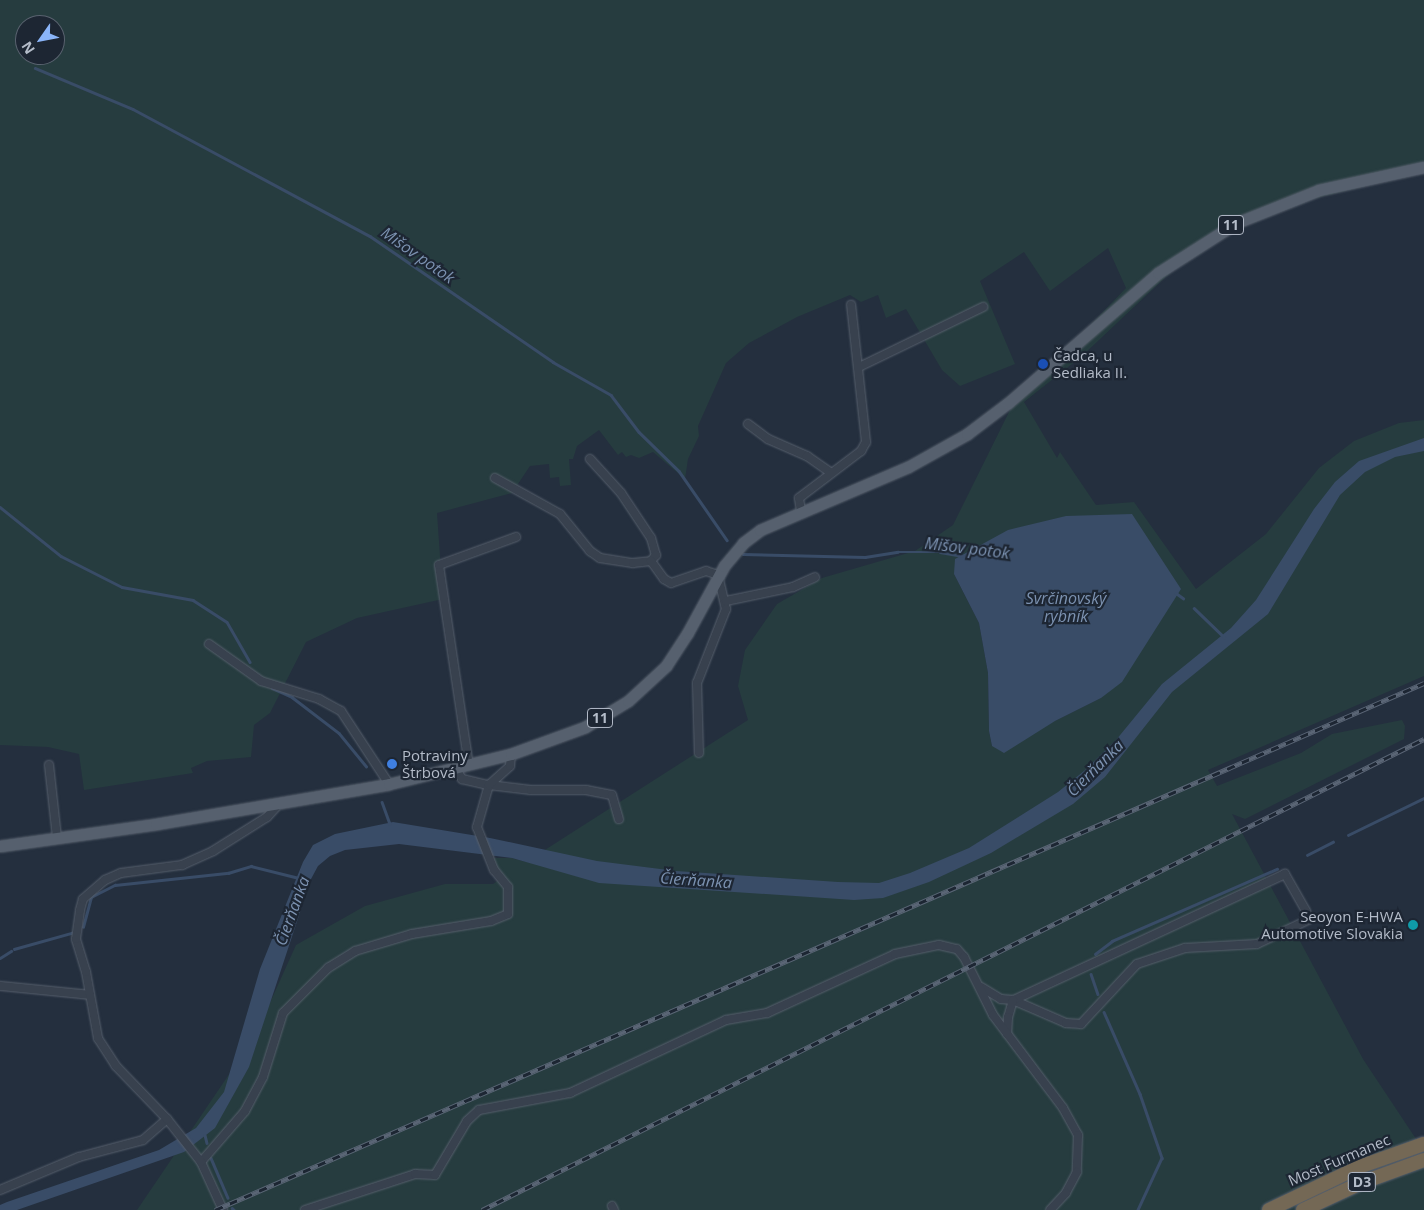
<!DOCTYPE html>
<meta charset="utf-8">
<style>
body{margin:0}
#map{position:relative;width:1424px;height:1210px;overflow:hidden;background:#242f3e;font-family:"Open Sans",sans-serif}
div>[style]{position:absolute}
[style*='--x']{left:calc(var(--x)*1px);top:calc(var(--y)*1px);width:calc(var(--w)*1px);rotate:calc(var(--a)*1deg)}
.green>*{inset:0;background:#263c3f}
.water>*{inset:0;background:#394c67}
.stream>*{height:2.5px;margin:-1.25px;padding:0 1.25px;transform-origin:1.25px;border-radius:1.25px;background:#394c67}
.roads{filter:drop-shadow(0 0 1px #565f6c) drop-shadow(0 0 1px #565f6c)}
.street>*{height:8px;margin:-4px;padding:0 4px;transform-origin:4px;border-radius:4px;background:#38414e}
.primary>*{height:11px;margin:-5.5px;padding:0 5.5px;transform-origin:5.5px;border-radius:5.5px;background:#56606e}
.highway>*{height:14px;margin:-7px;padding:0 7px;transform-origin:7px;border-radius:7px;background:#746855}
.rail>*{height:4.5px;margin-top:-2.25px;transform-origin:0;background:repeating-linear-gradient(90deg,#1d2633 0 8px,#5a6575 0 16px);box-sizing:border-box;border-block:1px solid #5a6575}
.dots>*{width:14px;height:14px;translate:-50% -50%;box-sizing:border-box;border:2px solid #1d2633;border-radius:50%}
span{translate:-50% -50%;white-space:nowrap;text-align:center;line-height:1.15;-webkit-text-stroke:4.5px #1d2633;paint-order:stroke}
.shield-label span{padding:1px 4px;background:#1d2633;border:1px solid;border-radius:4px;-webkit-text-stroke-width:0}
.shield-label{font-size:14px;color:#b4bcc9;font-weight:700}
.poi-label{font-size:15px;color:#b4bcc9}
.left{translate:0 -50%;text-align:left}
.right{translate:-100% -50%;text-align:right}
.street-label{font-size:15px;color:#b4bcc9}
.water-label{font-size:16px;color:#7c92b1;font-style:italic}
.north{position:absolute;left:15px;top:15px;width:50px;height:50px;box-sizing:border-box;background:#1d2633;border:1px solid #59626f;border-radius:50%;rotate:237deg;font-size:14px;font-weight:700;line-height:20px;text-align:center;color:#b4bcc9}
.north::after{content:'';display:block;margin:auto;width:18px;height:22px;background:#8ab4f8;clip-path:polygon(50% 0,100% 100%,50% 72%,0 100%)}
</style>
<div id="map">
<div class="green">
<div style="clip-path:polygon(evenodd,0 0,1424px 0,1424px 172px,1296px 203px,1246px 223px,1187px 257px,1082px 356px,1024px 402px,1057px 458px,1060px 452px,1096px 505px,1134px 502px,1196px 589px,1266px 534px,1319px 468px,1354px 441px,1399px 423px,1424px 420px,1424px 676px,1208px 770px,1217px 786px,1301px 753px,1332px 734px,1402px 720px,1405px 726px,1404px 739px,1245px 819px,1232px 814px,1363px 1059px,1424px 1151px,1424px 1210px,137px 1210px,255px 1036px,296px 945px,365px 906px,445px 884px,493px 884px,503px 877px,492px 858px,512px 858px,526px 862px,748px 720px,738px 686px,745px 650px,777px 604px,822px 578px,915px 551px,953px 525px,1012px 406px,1126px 288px,1108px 248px,1050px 291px,1024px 252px,980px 281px,1015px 364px,960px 386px,942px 370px,906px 309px,886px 318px,878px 295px,861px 302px,850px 295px,797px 317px,749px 343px,726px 363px,698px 426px,699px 436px,688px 459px,685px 479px,653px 452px,639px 458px,631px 455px,626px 457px,622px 452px,618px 455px,599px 430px,577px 446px,573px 459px,569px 459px,571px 485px,560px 486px,559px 477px,550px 478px,549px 464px,530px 466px,512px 493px,437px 513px,443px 599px,357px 618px,306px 642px,270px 713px,254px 725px,251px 757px,207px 761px,191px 768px,193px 773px,84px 790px,79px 754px,48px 747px,0 745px,0 0,25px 25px,55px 25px,55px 55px,25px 55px,25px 25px,0 0,954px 574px,1101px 698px,1055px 721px,992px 746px,989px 731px,988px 673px,979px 623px,954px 574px)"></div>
</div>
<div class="water">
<div style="clip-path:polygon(1424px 438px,1424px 451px,1395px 457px,1365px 472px,1340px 495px,1268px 614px,1172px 692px,1105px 777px,1073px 804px,991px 853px,929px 882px,883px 898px,854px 900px,599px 883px,512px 858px,399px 844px,345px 850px,330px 856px,318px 866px,311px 879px,249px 1067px,215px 1128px,184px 1152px,17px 1210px,0 1210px,0 1205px,7px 1202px,159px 1150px,196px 1128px,224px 1092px,260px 969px,303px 862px,313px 845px,335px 834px,393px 822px,490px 838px,597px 861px,676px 871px,838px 882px,879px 883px,910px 873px,969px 848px,1058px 792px,1084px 771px,1116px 740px,1162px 684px,1231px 628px,1256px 600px,1314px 509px,1335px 482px,1359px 461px)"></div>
<div style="clip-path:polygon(1132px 514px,1181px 589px,1122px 682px,1101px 698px,1055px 721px,1004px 753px,992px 746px,989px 731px,988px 673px,979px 623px,954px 574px,955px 559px,1008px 530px,1066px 516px)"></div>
</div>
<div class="stream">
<div style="--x:35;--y:68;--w:106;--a:22.7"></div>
<div style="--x:133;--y:109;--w:269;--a:28.2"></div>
<div style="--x:370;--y:236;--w:222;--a:34.5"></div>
<div style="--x:553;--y:362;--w:67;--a:29.6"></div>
<div style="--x:611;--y:395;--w:46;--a:52.9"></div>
<div style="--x:639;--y:432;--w:56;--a:44.3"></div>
<div style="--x:679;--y:471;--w:84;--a:55.2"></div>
<div style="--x:0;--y:507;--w:78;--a:38.8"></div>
<div style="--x:61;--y:556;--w:68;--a:26.9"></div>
<div style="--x:122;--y:587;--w:72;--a:10.4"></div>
<div style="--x:193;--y:600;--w:40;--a:32.9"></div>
<div style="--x:227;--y:622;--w:46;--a:60.1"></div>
<div style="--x:743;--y:554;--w:122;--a:1.4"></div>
<div style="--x:865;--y:557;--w:33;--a:-9"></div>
<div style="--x:898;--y:552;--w:42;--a:0"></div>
<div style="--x:940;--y:552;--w:23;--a:10"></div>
<div style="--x:1176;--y:593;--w:9;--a:36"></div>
<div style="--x:1194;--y:608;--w:42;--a:44"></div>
<div style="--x:272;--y:688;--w:22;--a:24"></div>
<div style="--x:292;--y:697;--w:59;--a:37.5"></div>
<div style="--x:339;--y:733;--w:43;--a:50.7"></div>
<div style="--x:382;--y:802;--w:23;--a:70"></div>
<div style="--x:1348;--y:835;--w:85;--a:-26"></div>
<div style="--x:1307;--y:855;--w:29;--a:-27"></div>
<div style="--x:83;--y:927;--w:31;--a:-75"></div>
<div style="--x:91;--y:897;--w:27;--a:-27"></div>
<div style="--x:115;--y:885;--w:114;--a:-6.1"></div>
<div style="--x:228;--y:873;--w:24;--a:-17"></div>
<div style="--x:251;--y:866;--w:49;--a:14"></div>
<div style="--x:14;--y:949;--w:63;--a:-15.6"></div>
<div style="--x:1095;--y:954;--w:21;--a:-37"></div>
<div style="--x:1112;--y:941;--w:180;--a:-23.6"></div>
<div style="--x:0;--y:958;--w:13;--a:-32"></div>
<div style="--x:1091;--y:974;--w:21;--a:71"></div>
<div style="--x:1104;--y:1012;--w:90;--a:66.3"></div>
<div style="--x:1140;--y:1094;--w:68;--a:71"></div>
<div style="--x:1162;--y:1158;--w:57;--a:114.8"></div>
<div style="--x:205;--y:1135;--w:8;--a:76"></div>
<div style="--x:211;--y:1158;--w:43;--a:67"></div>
<div style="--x:232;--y:1208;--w:3;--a:45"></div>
</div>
<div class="roads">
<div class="street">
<div style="--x:859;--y:367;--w:138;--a:-25.8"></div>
<div style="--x:748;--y:424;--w:25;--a:37"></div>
<div style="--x:768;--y:439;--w:43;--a:23.6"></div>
<div style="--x:807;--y:456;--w:29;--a:35"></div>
<div style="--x:590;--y:459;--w:46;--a:47.6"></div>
<div style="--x:621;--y:493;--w:54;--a:56.3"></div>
<div style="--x:651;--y:538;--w:18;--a:74"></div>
<div style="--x:656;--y:555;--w:8;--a:130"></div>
<div style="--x:495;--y:478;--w:74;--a:29"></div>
<div style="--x:560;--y:514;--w:48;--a:51"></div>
<div style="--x:590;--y:551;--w:12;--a:35"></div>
<div style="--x:600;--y:558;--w:33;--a:9"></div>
<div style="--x:633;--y:563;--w:18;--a:-6"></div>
<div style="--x:651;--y:561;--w:22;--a:54"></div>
<div style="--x:664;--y:579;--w:8;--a:30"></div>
<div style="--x:671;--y:583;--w:37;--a:-19"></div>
<div style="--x:706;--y:571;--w:13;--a:18"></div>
<div style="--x:718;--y:575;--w:35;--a:77"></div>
<div style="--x:726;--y:609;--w:79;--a:111.4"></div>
<div style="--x:697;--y:683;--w:70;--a:88.4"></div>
<div style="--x:801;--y:511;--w:13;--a:-99"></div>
<div style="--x:799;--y:498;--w:78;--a:-37.2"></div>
<div style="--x:861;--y:451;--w:10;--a:-61"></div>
<div style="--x:866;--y:442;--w:138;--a:-96.2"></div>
<div style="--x:726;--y:601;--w:68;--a:-11.8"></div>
<div style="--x:793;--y:587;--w:24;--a:-24"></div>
<div style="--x:209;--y:644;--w:64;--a:35.4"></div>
<div style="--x:261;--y:681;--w:61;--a:17.2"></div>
<div style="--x:319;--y:699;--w:25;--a:29"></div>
<div style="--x:341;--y:711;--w:87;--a:56.7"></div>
<div style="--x:49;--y:765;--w:73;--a:83.7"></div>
<div style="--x:469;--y:766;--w:203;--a:-98.5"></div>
<div style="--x:439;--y:565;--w:82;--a:-20"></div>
<div style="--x:456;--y:769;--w:12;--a:59"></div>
<div style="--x:462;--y:779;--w:28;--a:13"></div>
<div style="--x:489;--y:785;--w:42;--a:6.8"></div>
<div style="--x:531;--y:790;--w:55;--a:0"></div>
<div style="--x:586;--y:790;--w:26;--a:11"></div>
<div style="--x:612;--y:795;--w:25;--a:74"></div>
<div style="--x:0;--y:986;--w:90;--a:5.7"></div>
<div style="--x:981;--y:987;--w:23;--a:31"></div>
<div style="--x:1001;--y:999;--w:12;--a:5"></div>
<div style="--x:1013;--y:1000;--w:58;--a:23.5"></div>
<div style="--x:1066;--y:1023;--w:15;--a:4"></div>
<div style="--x:1081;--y:1024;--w:82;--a:-47"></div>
<div style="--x:1137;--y:964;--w:51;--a:-18.4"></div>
<div style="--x:1185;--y:948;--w:72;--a:-3.2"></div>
<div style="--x:1257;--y:944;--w:56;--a:-25.2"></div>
<div style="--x:1308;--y:920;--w:9;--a:-103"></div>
<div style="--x:1306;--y:911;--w:43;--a:-119.6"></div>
<div style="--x:1285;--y:874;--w:300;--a:155.1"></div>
<div style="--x:1013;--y:1000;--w:18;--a:106"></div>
<div style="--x:1008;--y:1017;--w:17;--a:93"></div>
<div style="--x:201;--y:1162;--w:67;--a:-49.2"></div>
<div style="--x:245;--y:1111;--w:38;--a:-62"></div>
<div style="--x:263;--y:1077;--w:67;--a:-72.6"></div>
<div style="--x:283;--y:1013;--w:64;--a:-45"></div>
<div style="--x:328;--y:968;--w:32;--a:-32"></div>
<div style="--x:355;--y:951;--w:59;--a:-16.6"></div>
<div style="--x:412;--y:934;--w:80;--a:-9.3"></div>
<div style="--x:491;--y:921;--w:18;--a:-22"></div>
<div style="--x:508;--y:914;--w:27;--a:-90"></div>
<div style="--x:508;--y:887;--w:22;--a:-129"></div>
<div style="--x:494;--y:870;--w:46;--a:-111.6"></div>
<div style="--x:477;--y:827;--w:44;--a:-74.1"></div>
<div style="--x:489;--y:785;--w:28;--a:-42"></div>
<div style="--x:510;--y:766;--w:12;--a:-85"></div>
<div style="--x:0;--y:1190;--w:86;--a:-22.7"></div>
<div style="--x:79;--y:1157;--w:66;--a:-14.9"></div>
<div style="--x:143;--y:1140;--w:32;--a:-41"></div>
<div style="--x:612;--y:1206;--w:4;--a:63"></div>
<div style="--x:223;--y:1210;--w:53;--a:-114.6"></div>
<div style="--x:201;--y:1162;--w:55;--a:-128.3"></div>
<div style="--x:167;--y:1119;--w:74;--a:-133.9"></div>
<div style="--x:116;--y:1066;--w:33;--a:-123"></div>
<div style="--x:98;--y:1038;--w:67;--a:-100.3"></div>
<div style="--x:86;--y:972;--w:34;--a:-107"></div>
<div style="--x:76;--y:939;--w:29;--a:-82"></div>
<div style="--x:80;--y:910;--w:11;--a:-75"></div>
<div style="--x:83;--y:899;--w:29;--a:-41"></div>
<div style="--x:105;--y:880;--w:17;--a:-24"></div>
<div style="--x:121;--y:873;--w:62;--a:-7.5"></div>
<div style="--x:182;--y:865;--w:34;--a:-24"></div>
<div style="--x:213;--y:851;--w:64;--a:-32.2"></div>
<div style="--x:267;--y:817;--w:16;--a:-47"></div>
<div style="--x:305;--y:1210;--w:116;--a:-18.1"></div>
<div style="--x:415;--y:1174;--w:20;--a:3"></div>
<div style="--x:435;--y:1175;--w:63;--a:-59.3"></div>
<div style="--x:467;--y:1121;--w:16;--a:-43"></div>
<div style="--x:479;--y:1110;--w:93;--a:-10.6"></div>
<div style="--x:570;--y:1093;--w:172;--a:-25.1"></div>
<div style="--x:726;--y:1020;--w:42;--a:-9.7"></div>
<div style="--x:767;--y:1013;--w:141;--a:-24.7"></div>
<div style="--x:895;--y:954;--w:45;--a:-11.6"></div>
<div style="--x:939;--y:945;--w:18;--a:13"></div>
<div style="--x:957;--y:949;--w:11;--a:49"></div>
<div style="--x:964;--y:957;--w:65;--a:63.4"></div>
<div style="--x:993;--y:1015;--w:116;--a:53"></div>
<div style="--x:1063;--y:1108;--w:31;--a:61"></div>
<div style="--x:1078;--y:1135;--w:37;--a:92"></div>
<div style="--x:1077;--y:1172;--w:24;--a:118"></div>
<div style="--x:1066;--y:1193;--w:23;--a:133"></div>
</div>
<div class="primary">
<div style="--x:0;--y:846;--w:158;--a:-8"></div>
<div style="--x:156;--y:824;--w:236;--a:-9.7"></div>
<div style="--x:389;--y:784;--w:126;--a:-13.8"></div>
<div style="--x:511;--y:754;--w:79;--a:-20"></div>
<div style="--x:585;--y:727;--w:50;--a:-31.2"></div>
<div style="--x:628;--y:701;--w:52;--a:-42.6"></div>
<div style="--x:666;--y:666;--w:38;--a:-57"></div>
<div style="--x:687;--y:634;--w:77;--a:-61.4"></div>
<div style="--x:724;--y:566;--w:30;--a:-50"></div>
<div style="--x:743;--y:543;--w:21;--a:-37"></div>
<div style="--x:760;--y:530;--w:161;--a:-23.1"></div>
<div style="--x:908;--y:467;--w:68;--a:-29.2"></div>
<div style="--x:967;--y:434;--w:51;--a:-37.1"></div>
<div style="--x:1008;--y:403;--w:198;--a:-40.9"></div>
<div style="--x:1158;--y:273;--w:93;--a:-32.7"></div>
<div style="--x:1236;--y:223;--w:89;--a:-21.7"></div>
<div style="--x:1319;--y:190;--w:107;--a:-12.4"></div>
</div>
<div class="highway">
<div style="--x:1269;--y:1210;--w:100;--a:-25.5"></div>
<div style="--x:1359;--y:1167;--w:69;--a:-19.5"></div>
<div style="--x:1303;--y:1210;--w:64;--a:-25"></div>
<div style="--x:1361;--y:1183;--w:67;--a:-20.1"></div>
</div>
</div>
<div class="rail">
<div style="--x:215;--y:1210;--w:1319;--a:-23.55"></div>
<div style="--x:482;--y:1210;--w:1053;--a:-26.57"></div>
</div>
<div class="dots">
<div style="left:1043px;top:364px;background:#1a4fb4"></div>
<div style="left:392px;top:764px;background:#3f7fe0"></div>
<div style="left:1413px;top:925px;background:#0f9aa8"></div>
</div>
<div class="shield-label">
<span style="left:1231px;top:225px">11</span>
<span style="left:600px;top:718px">11</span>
<span style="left:1362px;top:1182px">D3</span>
</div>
<div class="poi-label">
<span class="left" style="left:1053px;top:364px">Čadca, u<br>Sedliaka II.</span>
<span class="left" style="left:402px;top:764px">Potraviny<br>Štrbová</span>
<span class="right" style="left:1403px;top:925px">Seoyon E-HWA<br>Automotive Slovakia</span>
</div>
<div class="street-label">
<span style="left:1339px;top:1160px;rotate:-23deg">Most Furmanec</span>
</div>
<div class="water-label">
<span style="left:418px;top:255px;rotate:35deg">Mišov potok</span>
<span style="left:967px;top:548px;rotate:7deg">Mišov potok</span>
<span style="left:1066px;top:607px">Svrčinovský<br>rybník</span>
<span style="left:1095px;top:768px;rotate:-45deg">Čierňanka</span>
<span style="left:696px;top:880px;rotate:4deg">Čierňanka</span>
<span style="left:292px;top:911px;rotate:-70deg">Čierňanka</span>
</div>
<div class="north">N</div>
</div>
